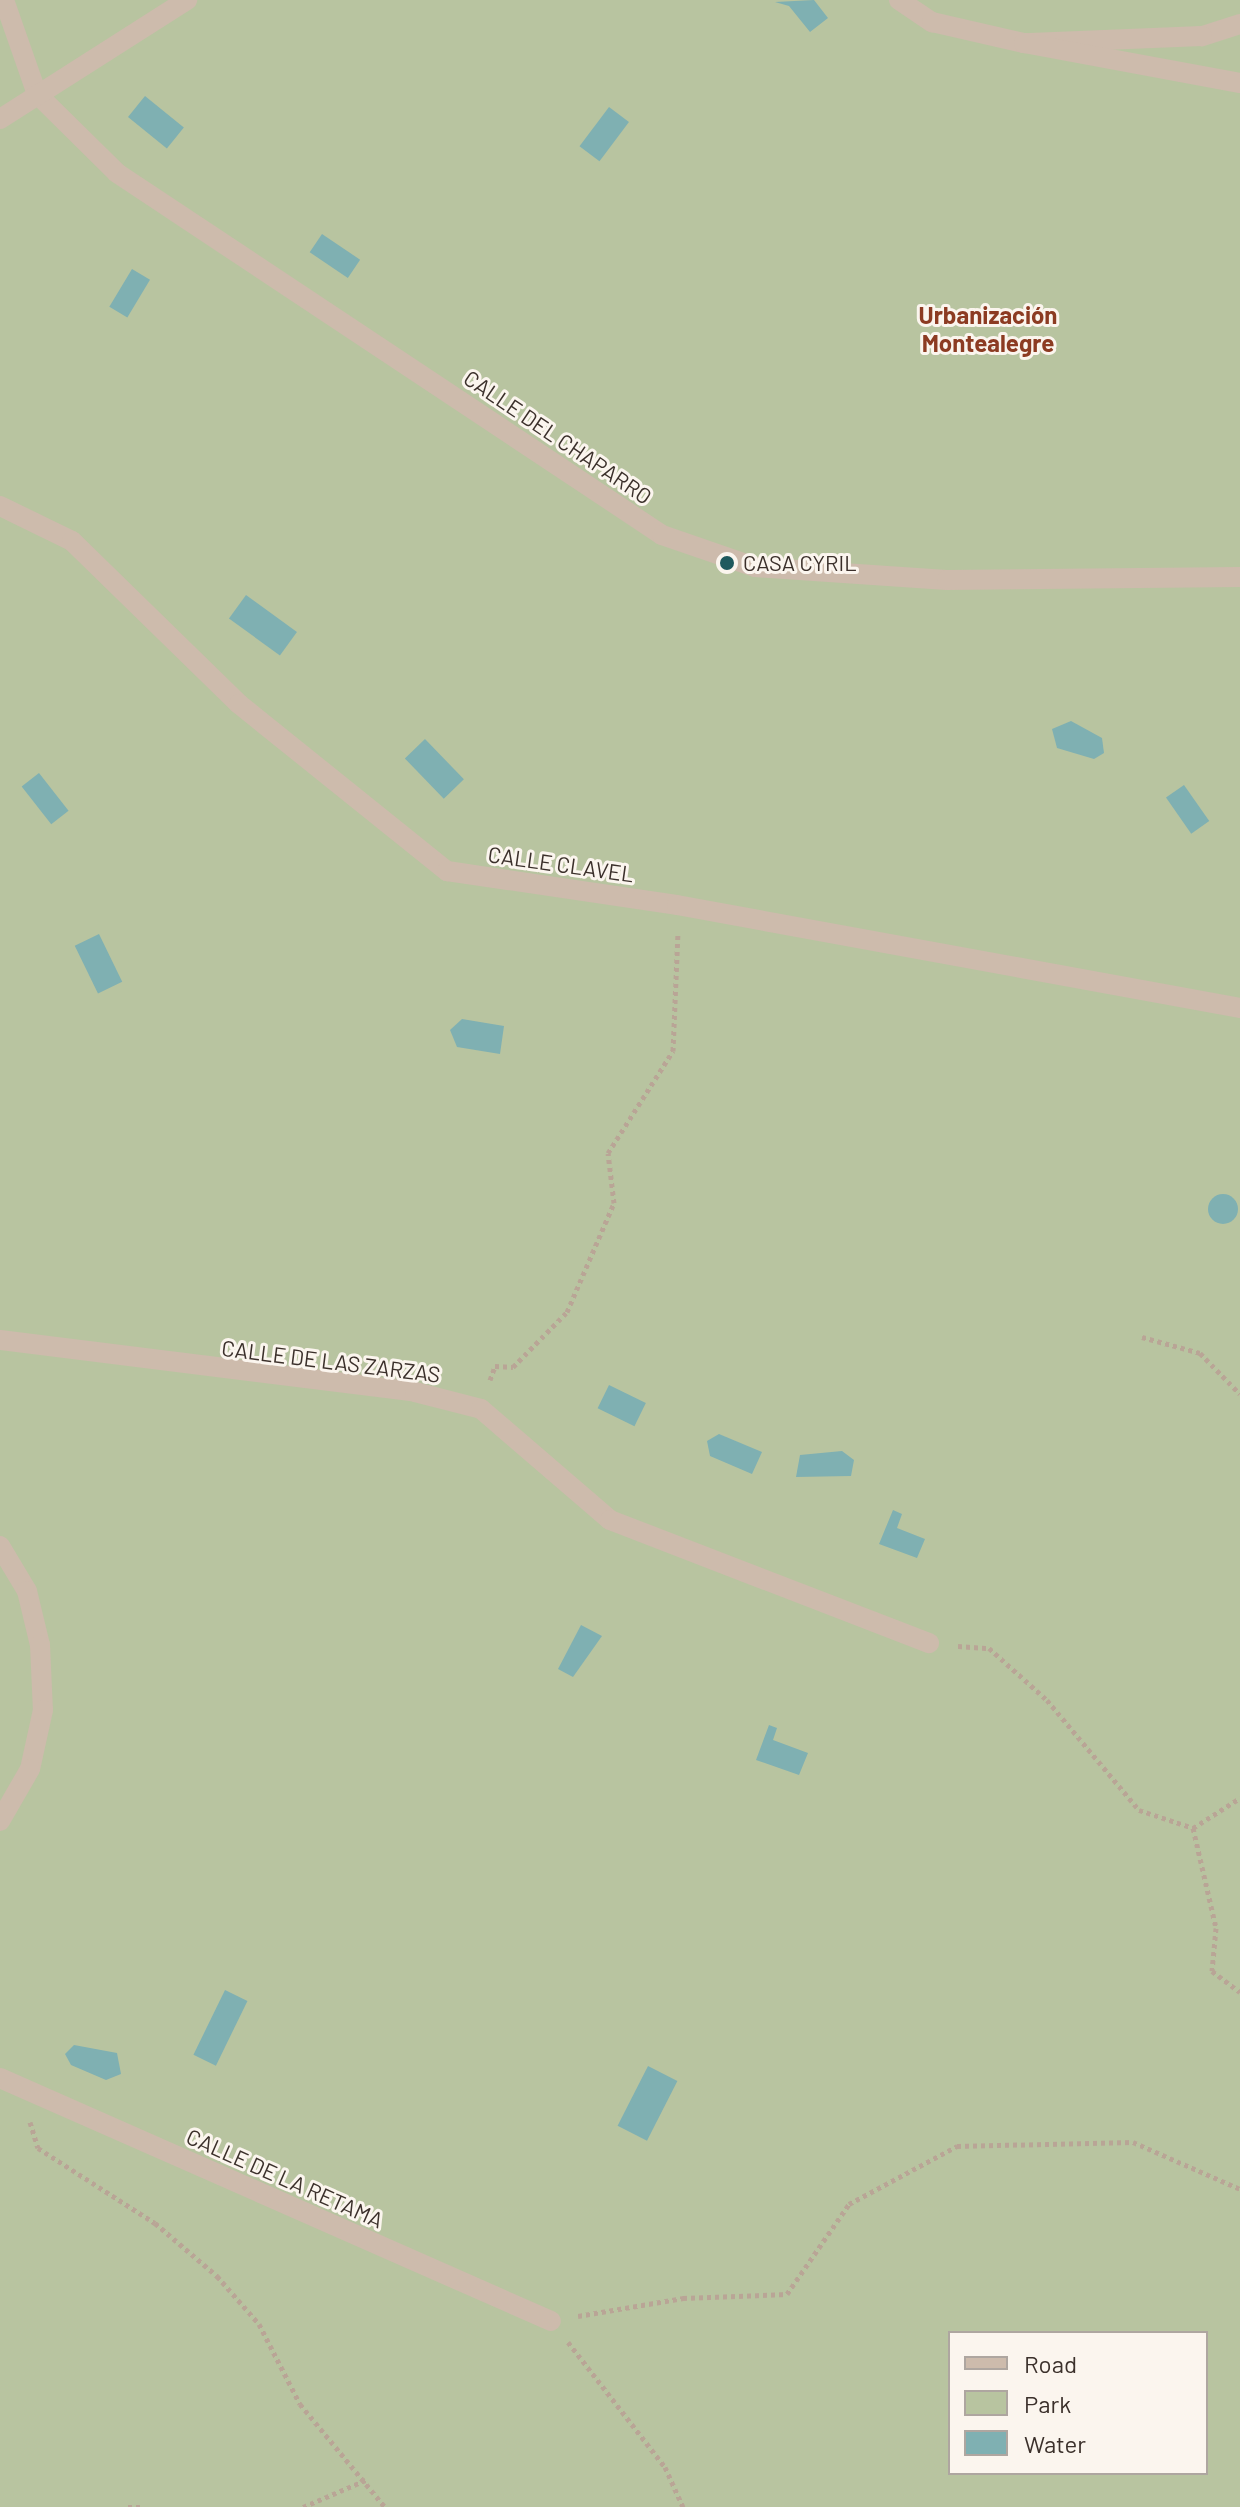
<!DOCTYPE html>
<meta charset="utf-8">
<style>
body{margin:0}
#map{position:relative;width:1240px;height:2507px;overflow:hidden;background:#f4ebe1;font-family:Barlow,sans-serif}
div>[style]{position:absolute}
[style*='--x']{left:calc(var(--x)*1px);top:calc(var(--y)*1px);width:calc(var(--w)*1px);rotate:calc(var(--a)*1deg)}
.green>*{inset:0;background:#b8c4a0}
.water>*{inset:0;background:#7fb0b2;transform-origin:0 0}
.round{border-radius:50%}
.path>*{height:5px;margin-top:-2.5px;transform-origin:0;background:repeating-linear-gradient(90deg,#b9a596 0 4px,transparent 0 8px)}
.minor>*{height:20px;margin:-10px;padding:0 10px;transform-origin:10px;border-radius:10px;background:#cdbbac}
.dots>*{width:22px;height:22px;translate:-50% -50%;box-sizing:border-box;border:4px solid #fbf5ee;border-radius:50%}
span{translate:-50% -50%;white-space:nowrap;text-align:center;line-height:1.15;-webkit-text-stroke:6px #fbf5ee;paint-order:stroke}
.street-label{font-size:22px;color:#3b302b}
.poi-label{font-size:22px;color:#3b302b}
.left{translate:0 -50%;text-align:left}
.neighbourhood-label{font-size:24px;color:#8c3b22;font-weight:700}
.legend{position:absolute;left:948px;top:2331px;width:260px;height:144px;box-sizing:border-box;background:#fbf5ee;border:2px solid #aea6a0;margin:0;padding:10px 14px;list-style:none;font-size:24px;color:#3b302b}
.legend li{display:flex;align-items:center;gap:16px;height:40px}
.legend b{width:40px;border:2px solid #aea6a0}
</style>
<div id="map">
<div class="green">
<div style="clip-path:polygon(evenodd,0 0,1240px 0,1240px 2507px,0 2507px,0 0,950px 2333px,1206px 2333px,1206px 2473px,950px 2473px,950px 2333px)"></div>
</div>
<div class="water">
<div style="clip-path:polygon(814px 0,828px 18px,810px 32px,789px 6px,775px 2px)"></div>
<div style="left:145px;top:96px;width:50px;height:27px;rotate:39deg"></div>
<div style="left:609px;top:107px;width:25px;height:49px;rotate:37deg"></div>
<div style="left:322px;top:234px;width:46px;height:22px;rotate:34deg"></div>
<div style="left:132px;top:269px;width:21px;height:44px;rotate:31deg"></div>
<div style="left:246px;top:595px;width:63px;height:29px;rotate:36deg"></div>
<div style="clip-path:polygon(1071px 721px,1102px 738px,1104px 753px,1094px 759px,1057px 748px,1052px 729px)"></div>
<div style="left:425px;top:739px;width:56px;height:28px;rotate:46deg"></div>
<div style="left:39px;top:773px;width:48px;height:22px;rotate:52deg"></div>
<div style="left:1184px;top:785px;width:44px;height:22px;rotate:55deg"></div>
<div style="left:99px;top:934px;width:53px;height:27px;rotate:64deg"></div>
<div style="clip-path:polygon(462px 1019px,504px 1026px,500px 1054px,457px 1047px,450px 1030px)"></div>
<div class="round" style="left:1208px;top:1194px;width:30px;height:30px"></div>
<div style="left:609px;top:1385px;width:41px;height:26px;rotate:26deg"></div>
<div style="clip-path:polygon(719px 1434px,762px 1452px,752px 1474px,710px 1456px,707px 1441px)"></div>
<div style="clip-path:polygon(842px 1451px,854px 1460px,851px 1476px,796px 1477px,800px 1455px)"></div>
<div style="clip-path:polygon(893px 1510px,902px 1514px,897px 1528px,925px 1539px,917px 1558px,879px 1544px)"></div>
<div style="clip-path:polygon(581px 1625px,602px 1636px,573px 1677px,558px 1669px)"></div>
<div style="clip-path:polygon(769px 1725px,777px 1728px,773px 1740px,808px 1753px,799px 1775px,756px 1760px)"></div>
<div style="left:225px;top:1990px;width:25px;height:72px;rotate:26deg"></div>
<div style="clip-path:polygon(74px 2045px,117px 2053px,121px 2074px,106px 2080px,71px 2065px,65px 2054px)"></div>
<div style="left:648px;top:2066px;width:33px;height:67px;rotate:27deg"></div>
</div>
<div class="path">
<div style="--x:1142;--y:1337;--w:60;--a:15.4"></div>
<div style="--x:1200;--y:1353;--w:57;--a:45.7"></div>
<div style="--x:490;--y:1380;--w:15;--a:-70"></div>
<div style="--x:495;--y:1366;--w:18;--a:3"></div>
<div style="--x:513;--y:1367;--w:77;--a:-45.5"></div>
<div style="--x:567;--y:1312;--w:119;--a:-66.7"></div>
<div style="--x:614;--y:1203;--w:50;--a:-96.8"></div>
<div style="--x:608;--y:1153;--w:121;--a:-57.5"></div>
<div style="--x:673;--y:1051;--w:117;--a:-87.6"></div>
<div style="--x:958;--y:1646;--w:31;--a:4"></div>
<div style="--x:989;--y:1648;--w:78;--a:41.9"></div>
<div style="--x:1047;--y:1700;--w:143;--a:50.1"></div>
<div style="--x:1139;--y:1810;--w:57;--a:18.4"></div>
<div style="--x:1193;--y:1828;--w:103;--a:77"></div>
<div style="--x:1216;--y:1928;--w:43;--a:95.3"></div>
<div style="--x:1212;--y:1971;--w:35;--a:37"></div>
<div style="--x:1193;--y:1828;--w:56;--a:-32.6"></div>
<div style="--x:30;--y:2122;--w:27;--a:73"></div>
<div style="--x:38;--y:2148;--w:139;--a:32.7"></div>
<div style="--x:155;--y:2223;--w:82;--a:40.5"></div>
<div style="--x:217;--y:2276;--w:64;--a:48.8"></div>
<div style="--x:259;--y:2324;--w:90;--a:62.9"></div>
<div style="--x:300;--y:2404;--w:134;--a:50.5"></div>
<div style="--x:578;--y:2316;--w:107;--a:-9.7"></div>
<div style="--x:683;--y:2298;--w:104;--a:-2.2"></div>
<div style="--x:787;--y:2294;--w:109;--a:-55.4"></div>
<div style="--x:849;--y:2204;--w:123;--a:-28.2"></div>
<div style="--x:957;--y:2146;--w:176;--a:-1.3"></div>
<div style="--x:1133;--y:2142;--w:117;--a:23.7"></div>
<div style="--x:568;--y:2342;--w:158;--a:52.2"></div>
<div style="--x:665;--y:2467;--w:44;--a:65.8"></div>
<div style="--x:128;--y:2507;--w:12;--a:0"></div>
<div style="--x:303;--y:2507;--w:69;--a:-23.2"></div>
</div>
<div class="minor">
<div style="--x:4;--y:0;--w:100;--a:70.7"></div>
<div style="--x:37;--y:94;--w:112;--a:44.6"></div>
<div style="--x:117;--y:173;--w:654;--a:33.59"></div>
<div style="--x:662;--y:535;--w:98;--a:19"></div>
<div style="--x:755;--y:567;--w:192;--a:3.9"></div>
<div style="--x:947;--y:580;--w:293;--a:-0.6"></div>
<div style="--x:899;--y:0;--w:40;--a:34"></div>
<div style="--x:932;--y:22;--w:94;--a:12.9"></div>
<div style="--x:1240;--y:24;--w:40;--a:162"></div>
<div style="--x:1202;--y:36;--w:178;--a:177.7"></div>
<div style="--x:1024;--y:43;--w:220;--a:10.5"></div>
<div style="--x:0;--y:119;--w:222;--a:-32.5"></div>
<div style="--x:0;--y:506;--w:80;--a:25.9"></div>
<div style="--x:72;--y:541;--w:233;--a:44.3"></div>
<div style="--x:239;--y:704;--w:267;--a:38.8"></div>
<div style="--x:447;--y:871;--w:232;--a:8.4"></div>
<div style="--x:677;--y:905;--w:572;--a:10.37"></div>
<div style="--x:0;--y:1340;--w:418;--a:7.1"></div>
<div style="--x:415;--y:1392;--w:68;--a:14.4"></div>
<div style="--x:481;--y:1409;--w:170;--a:40.7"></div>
<div style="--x:610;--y:1520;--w:342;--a:21.1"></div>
<div style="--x:0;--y:1546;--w:52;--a:59"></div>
<div style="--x:27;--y:1591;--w:56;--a:76.5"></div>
<div style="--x:40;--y:1645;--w:65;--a:87.4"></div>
<div style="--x:43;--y:1710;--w:60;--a:102.4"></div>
<div style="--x:30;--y:1769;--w:60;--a:120"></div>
<div style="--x:0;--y:2078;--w:602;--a:23.8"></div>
</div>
<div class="dots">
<div style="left:727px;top:563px;background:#1f5a5e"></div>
</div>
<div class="street-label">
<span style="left:558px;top:437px;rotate:34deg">CALLE DEL CHAPARRO</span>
<span style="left:561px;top:864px;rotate:8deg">CALLE CLAVEL</span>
<span style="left:331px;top:1361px;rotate:7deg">CALLE DE LAS ZARZAS</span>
<span style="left:285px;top:2178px;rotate:24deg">CALLE DE LA RETAMA</span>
</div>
<div class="poi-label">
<span class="left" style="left:743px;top:563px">CASA CYRIL</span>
</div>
<div class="neighbourhood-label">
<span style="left:988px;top:329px">Urbanización<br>Montealegre</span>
</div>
<ul class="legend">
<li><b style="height:10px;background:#cdbbac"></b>Road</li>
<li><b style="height:22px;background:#b8c4a0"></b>Park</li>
<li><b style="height:22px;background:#7fb0b2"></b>Water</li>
</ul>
</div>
